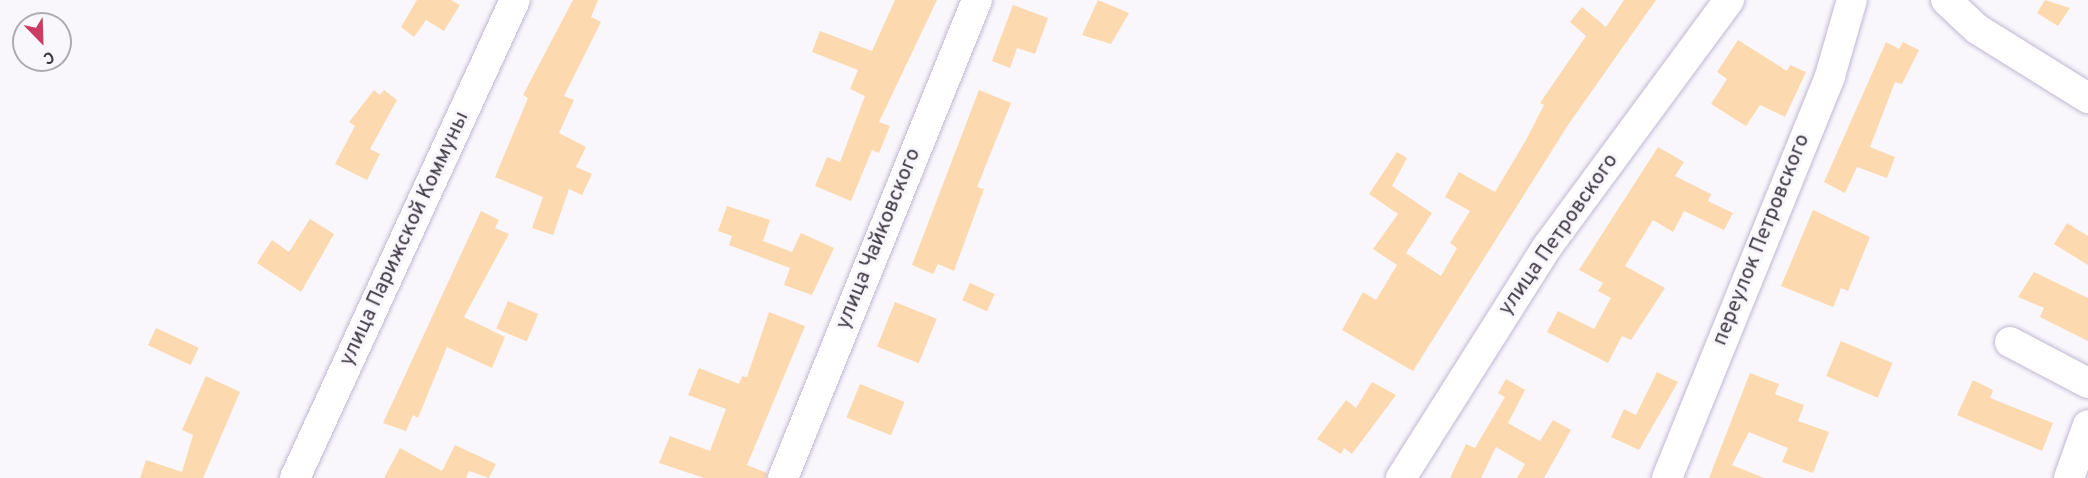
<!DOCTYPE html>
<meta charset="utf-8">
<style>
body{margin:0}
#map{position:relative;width:2088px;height:478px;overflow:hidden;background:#f9f7fc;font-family:Overpass,sans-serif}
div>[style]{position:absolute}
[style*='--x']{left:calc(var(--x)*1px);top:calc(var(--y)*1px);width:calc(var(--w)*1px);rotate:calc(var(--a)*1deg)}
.building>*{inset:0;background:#fdd9af;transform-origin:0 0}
.roads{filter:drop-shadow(0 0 2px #c2b7d1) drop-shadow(0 0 2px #c2b7d1)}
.minor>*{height:30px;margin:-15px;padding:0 15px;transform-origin:15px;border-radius:15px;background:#fff}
span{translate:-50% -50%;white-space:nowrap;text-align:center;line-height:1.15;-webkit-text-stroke:6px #f9f7fc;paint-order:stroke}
.street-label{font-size:21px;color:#3e3944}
.north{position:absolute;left:12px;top:12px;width:60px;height:60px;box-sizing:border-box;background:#f9f7fc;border:2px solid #aeabb2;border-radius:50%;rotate:157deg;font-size:16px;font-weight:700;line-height:24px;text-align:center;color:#3e3944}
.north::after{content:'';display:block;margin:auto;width:21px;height:27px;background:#cb3c62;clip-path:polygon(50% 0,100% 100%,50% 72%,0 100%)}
</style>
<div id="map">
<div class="building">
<div style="clip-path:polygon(417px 0,451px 0,460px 5px,444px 31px,426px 20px,414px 37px,401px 27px)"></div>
<div style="clip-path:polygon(573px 0,598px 0,591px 17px,601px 22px,564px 96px,574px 100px,559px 133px,586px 147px,576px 167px,592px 174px,582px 195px,569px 189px,553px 235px,532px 228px,543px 197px,495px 177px,528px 98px,523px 95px)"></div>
<div style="clip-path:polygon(895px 0,937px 0,879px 122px,890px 126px,879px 153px,872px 150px,851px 201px,815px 186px,827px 157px,840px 162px,865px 96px,850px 89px,858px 70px,812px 52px,820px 31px,872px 51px)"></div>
<div style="clip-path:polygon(1098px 0,1129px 13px,1111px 44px,1082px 35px)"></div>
<div style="clip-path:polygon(1624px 0,1656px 0,1568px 125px,1413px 371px,1342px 330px,1363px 292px,1376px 300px,1397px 265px,1373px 249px,1398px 214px,1369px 194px,1397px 152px,1407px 158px,1392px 186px,1432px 213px,1406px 253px,1441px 276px,1457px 248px,1450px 243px,1470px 211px,1445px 197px,1459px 172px,1495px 192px,1526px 140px,1544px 105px,1540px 103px,1586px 36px,1570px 22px,1582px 7px,1606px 27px)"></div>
<div style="clip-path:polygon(2045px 0,2070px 8px,2058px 26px,2037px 13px)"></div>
<div style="clip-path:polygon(1013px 5px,1048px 18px,1035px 54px,1017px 48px,1010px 68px,992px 61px)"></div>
<div style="clip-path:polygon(1738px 40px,1787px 71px,1790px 65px,1806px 72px,1785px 117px,1760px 105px,1746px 126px,1711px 104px,1727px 79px,1717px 72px)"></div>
<div style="clip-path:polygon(1886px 42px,1899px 49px,1903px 42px,1919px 50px,1902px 84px,1895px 82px,1870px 147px,1895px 157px,1887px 178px,1857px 167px,1845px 193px,1824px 182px)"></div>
<div style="clip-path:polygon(374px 90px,380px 95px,384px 90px,397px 100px,370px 149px,380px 154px,367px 180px,335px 164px,355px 126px,349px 122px)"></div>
<div style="clip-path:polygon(979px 90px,1011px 103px,977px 187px,984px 189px,954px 271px,938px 264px,933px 274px,912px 265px)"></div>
<div style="clip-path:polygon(1658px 147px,1684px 162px,1675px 176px,1711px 194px,1708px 201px,1733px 213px,1724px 230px,1684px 211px,1673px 232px,1653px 220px,1625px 266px,1665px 288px,1631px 340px,1622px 336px,1608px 363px,1547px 332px,1558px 311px,1594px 329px,1611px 298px,1598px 291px,1603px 283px,1579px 270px)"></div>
<div style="clip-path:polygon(727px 206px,770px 220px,763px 241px,792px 252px,801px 233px,834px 248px,812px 295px,784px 285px,790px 268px,729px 245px,732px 236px,718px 231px)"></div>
<div style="clip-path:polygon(1813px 210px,1870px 237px,1848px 291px,1841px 288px,1833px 307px,1781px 286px)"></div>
<div style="clip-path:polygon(481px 211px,499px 220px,495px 228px,509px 234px,464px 317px,505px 337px,492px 368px,447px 347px,418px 418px,413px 415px,406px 431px,383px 423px)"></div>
<div style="clip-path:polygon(310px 219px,334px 234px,301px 292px,257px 263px,272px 240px,289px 252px)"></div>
<div style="clip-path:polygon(2067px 223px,2088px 236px,2088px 265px,2054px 244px)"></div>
<div style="clip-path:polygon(2034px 272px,2088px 298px,2088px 341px,2040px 317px,2044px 308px,2018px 297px)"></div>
<div style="left:970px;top:283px;width:27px;height:19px;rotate:24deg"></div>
<div style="left:508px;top:301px;width:33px;height:30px;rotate:23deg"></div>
<div style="left:895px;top:302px;width:45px;height:48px;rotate:22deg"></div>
<div style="clip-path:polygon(769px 312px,805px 326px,747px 465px,767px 473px,766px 478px,704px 478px,659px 463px,670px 436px,710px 451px,726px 409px,688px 395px,699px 368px,739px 384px,742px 376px,747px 377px)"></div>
<div style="left:156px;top:328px;width:47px;height:19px;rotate:25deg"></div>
<div style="left:1841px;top:341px;width:56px;height:38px;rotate:23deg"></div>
<div style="clip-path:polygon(1657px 372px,1678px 382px,1639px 450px,1611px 437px,1624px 409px,1636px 415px)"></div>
<div style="clip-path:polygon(1750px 373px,1779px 384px,1775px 394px,1804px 405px,1798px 421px,1829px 432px,1813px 473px,1782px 462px,1788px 448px,1749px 432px,1732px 465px,1764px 478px,1709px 478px)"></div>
<div style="clip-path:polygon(206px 376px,240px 392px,203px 478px,140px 478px,146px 460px,182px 472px,193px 435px,182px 430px)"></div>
<div style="clip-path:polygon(1506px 379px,1525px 390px,1508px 423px,1540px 441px,1553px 420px,1571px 430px,1544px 478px,1517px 478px,1525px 464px,1496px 447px,1481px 478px,1450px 478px,1466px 444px,1475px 448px,1505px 397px,1498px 393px)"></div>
<div style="clip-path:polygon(1973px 380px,1993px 390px,1990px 398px,2053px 423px,2042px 451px,1957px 415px)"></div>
<div style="clip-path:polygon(1372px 382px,1396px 395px,1352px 454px,1344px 448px,1341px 454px,1317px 439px,1346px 400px,1356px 408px)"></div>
<div style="left:860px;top:384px;width:48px;height:36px;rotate:22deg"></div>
<div style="clip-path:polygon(455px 445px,496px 464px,489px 478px,469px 471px,466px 478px,384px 478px,400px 448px,442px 471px)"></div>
</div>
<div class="roads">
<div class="minor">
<div style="--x:1946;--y:0;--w:42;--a:43.1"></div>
<div style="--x:1977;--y:29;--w:131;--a:31.9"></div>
<div style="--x:2010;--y:342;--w:88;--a:27.7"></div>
<div style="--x:295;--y:478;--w:526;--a:-65.29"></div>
<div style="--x:783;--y:478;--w:516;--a:-67.91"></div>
<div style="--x:1401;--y:478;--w:273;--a:-57.7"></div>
<div style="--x:1547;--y:247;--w:307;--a:-53.6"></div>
<div style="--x:1667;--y:478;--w:434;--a:-67.9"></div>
<div style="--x:1830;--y:76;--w:79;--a:-73.9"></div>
<div style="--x:2069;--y:478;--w:56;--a:-70.3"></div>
</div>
</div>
<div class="street-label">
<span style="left:1559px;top:235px;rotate:-55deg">улица Петровского</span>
<span style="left:405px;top:239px;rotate:-65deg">улица Парижской Коммуны</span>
<span style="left:879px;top:239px;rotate:-68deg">улица Чайковского</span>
<span style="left:1762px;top:240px;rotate:-68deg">переулок Петровского</span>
</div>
<div class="north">С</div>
</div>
